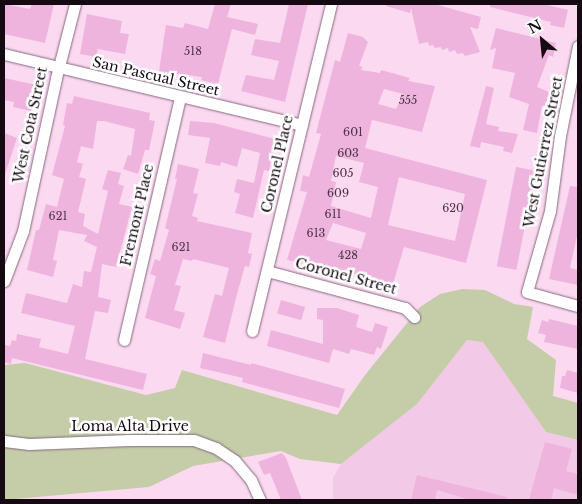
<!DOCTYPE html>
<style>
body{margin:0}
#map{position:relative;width:582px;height:504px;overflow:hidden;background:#fbd9f1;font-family:"Libre Baskerville",serif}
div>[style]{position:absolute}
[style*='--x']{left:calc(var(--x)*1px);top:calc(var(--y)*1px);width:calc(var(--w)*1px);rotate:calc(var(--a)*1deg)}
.built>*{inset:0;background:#f2cae7}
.green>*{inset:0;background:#c5cda8}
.building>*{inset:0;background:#eeb4de;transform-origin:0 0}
.roads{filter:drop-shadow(0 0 1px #86687d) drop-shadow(0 0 1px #86687d)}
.minor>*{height:11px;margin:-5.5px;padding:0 5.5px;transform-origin:5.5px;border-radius:5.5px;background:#fff}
span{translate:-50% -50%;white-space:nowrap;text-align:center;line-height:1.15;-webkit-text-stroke:5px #fff;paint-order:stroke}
.number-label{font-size:11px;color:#4b3445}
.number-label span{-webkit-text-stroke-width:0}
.street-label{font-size:14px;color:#150a12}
.frame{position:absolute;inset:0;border:5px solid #150a12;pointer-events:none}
.north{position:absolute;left:517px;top:15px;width:50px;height:50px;-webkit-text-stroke:4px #fff;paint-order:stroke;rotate:332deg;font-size:14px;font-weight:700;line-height:20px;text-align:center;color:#150a12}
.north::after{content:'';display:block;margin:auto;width:18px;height:22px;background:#150a12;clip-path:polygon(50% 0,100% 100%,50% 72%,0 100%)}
</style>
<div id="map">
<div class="built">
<div style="clip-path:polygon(467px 340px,483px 341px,546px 432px,578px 440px,578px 500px,333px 500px,333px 478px,341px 464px,417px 404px)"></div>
</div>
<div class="green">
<div style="clip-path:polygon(462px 289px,485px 290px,514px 304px,533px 307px,527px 339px,556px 360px,553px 396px,578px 403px,578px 440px,546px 432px,483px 342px,467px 340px,417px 404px,341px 464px,300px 459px,281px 451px,193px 466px,149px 487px,4px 500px,4px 365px,25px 363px,146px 395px,175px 388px,182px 370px,337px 415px,365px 375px,420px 307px,440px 294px)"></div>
</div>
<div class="building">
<div style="clip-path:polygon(4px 4px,30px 9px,32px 4px,54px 4px,45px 43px,4px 34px)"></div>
<div style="clip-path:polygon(215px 4px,231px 4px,227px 17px,258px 24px,255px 35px,232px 29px,218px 84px,201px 80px,202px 77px,159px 71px,166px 25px,183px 28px,185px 23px,208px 29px)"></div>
<div style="clip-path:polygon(289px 4px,308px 4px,285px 102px,241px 91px,246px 75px,274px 80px,279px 61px,251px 55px,255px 39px,280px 43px)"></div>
<div style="clip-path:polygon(387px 4px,434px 4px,481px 17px,478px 29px,470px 27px,480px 52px,465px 56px,463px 53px,457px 54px,455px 50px,449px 52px,448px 48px,442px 50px,441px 47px,435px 48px,433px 45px,429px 46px,428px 42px,419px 44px,411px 8px,410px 13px,386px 6px)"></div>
<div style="clip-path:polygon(490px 4px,543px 4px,568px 10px,564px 28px,550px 25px,551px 22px,490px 7px)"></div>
<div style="clip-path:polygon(87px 14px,122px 21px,120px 33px,129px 34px,125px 54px,98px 49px,96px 57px,80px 54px)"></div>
<div style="clip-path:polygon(496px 28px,556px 43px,553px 57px,549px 55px,537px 87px,549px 92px,545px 106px,542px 106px,537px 133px,523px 130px,529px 104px,509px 97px,515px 73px,492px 68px,496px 48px,490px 50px)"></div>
<div style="clip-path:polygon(evenodd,348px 33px,363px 37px,368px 42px,359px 66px,363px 67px,361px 70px,380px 73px,381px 70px,410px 78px,408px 81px,435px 86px,422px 132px,372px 120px,365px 148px,487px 180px,466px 263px,404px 247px,393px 284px,328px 267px,327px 269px,318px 267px,318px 265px,316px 267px,287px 260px,307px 192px,300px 191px,303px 175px,309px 177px,321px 134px,316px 133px,335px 60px,340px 62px,348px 33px,384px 89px,403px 94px,396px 109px,378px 104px,384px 89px,348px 33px,336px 156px,364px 163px,359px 182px,378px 187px,371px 218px,331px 206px,336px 182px,331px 181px,336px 156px,348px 33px,399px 177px,465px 194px,455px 241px,388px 225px,399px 177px,348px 33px,333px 223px,366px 233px,361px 249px,326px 240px,333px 223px)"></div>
<div style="clip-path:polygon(4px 78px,37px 85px,31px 111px,13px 107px,14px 102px,4px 100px)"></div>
<div style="clip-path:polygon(486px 86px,494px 88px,486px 124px,499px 127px,498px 131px,518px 134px,512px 153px,503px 151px,504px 147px,481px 142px,480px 148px,470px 146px)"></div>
<div style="clip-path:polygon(74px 96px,150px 113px,149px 120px,155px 121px,149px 150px,145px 150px,138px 174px,123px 169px,128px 155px,131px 156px,135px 129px,104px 121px,97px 121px,93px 149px,81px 146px,77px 162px,83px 164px,79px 177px,86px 179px,78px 212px,85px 214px,83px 226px,98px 234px,108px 191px,102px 189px,108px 170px,121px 173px,118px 184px,124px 186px,119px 204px,132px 207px,116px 267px,102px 264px,98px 297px,111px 300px,108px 313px,95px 311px,85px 359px,147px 374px,143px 390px,12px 358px,11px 364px,4px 362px,4px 345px,10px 346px,12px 340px,16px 341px,17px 334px,41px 339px,39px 347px,68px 354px,75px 326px,21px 313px,26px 293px,67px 303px,73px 284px,82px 287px,84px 271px,91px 272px,97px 247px,84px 241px,87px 235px,59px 230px,53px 260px,57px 261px,53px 277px,27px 270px,36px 230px,39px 230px,46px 204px,57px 207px,64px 179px,52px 175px,65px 126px,63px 125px,67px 103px,72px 104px)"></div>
<div style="clip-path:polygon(190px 121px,214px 123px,275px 139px,269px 171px,264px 170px,253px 218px,235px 213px,240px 194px,234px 192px,237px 179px,254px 183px,260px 153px,242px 148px,237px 167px,221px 162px,220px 166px,205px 163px,210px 138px,188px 135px)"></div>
<div style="clip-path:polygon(4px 133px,17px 138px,5px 174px,4px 174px)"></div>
<div style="clip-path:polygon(178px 164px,199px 169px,193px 193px,198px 194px,192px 216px,198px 218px,197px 221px,252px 233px,248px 253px,252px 254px,249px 267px,245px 266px,237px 294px,225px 343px,203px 337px,215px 294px,222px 296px,229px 268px,193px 259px,192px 261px,183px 259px,175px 285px,181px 286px,174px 310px,185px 313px,180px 329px,145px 318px,156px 276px,150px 274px,155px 259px,160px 261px,169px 230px,165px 228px,177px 179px,175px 179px)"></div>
<div style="left:516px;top:167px;width:20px;height:101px;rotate:11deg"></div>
<div style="clip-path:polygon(570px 186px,578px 187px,578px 231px,570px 268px,578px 270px,578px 285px,549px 279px)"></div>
<div style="left:281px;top:300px;width:25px;height:14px;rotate:16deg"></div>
<div style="clip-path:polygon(317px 308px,337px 308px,359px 315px,356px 327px,372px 332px,375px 323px,388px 327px,381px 349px,377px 347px,374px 355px,351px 349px,349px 354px,333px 349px,329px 363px,267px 346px,271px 330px,323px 344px,323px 320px,317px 319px)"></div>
<div style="clip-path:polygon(549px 319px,578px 326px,578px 349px,544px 342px,546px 335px,538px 333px,542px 320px,548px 322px)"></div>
<div style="clip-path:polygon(203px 353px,251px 365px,251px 363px,345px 389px,339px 408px,242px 382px,243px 378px,200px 368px)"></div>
<div style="clip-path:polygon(567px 370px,578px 373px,578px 393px,560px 388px,562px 376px,565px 376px)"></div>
<div style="clip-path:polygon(545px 442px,572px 449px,566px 471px,578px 474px,578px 495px,554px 488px,551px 500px,529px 500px)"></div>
<div style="clip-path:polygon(282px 453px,286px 458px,302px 500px,281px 500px,270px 473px,264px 475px,258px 462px)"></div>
<div style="clip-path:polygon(417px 475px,507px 497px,506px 500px,470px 500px,437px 490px,435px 500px,411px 500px)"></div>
</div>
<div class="roads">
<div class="minor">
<div style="--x:578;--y:46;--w:92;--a:101.3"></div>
<div style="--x:560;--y:136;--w:76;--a:97.6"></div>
<div style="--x:550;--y:211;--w:84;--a:105.9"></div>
<div style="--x:527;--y:292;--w:53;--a:15.4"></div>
<div style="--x:4;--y:54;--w:306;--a:13.4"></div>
<div style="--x:267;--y:271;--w:143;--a:15"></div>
<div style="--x:405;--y:308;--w:13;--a:45"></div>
<div style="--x:4;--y:281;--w:53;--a:-69.2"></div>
<div style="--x:23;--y:231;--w:157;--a:-77.8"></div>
<div style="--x:56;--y:78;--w:76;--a:-75.6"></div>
<div style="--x:252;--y:331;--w:336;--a:-76.4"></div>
<div style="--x:124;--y:340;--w:249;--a:-77"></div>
<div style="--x:4;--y:441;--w:25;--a:7"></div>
<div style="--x:29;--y:444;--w:100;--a:-2.3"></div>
<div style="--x:129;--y:440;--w:65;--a:0"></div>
<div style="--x:194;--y:440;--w:23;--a:20"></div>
<div style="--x:216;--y:448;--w:23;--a:34"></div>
<div style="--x:235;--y:461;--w:25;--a:50"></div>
<div style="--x:251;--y:480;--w:22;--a:66"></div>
</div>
</div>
<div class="number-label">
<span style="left:193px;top:51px">518</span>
<span style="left:408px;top:100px">555</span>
<span style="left:353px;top:132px">601</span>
<span style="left:348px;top:153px">603</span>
<span style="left:343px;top:173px">605</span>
<span style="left:338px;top:193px">609</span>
<span style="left:453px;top:208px">620</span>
<span style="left:333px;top:214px">611</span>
<span style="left:58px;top:216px">621</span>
<span style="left:316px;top:233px">613</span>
<span style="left:181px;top:247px">621</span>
<span style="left:348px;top:255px">428</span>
</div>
<div class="street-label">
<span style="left:156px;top:76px;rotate:13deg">San Pascual Street</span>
<span style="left:30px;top:125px;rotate:-78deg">West Cota Street</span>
<span style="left:543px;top:152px;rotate:-79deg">West Gutierrez Street</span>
<span style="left:277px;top:164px;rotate:-77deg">Coronel Place</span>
<span style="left:137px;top:215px;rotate:-77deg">Fremont Place</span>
<span style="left:346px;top:276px;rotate:15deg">Coronel Street</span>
<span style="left:130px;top:426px">Loma Alta Drive</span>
</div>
<div class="frame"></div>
<div class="north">N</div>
</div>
